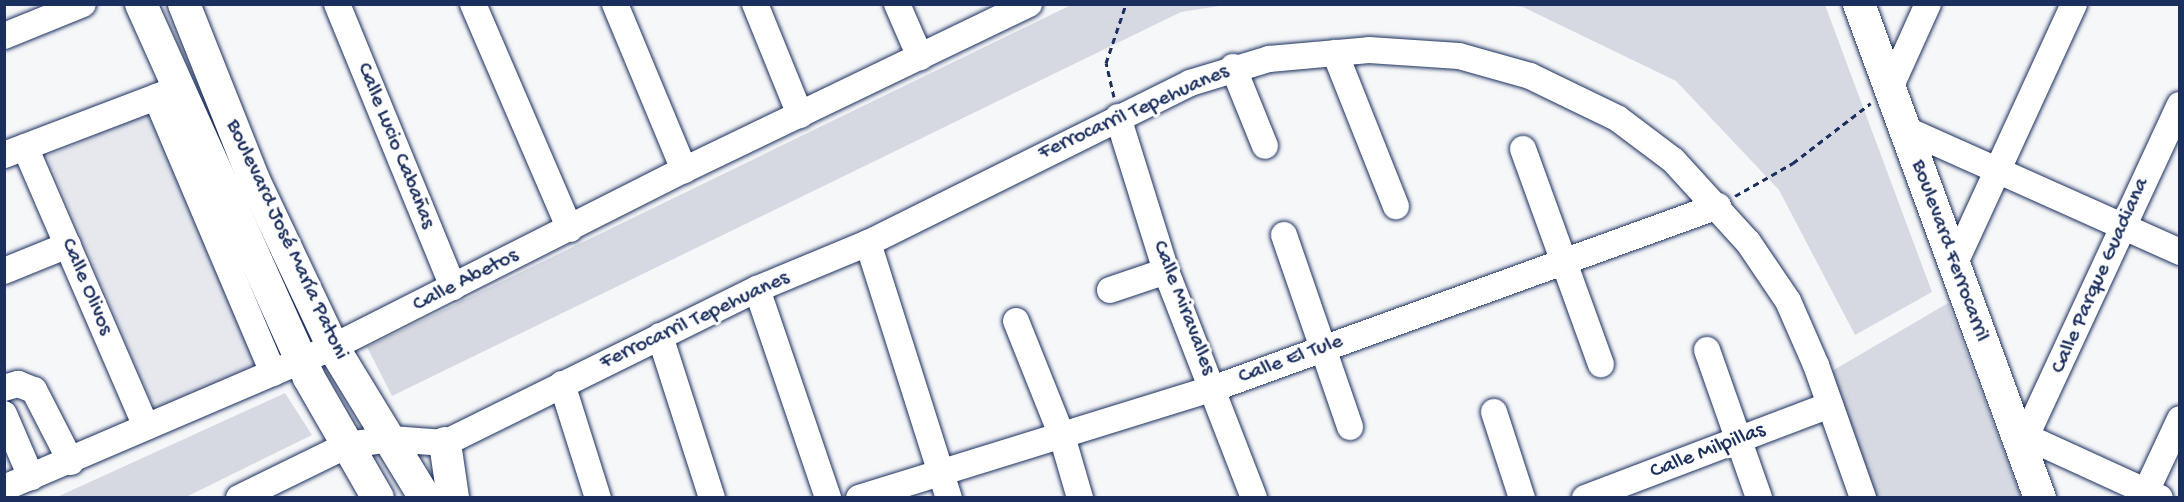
<!DOCTYPE html>
<meta charset="utf-8">
<style>
body{margin:0}
#map{position:relative;width:2184px;height:502px;overflow:hidden;background:#f6f7f9;font-family:"Gochi Hand",sans-serif}
div>[style]{position:absolute}
[style*='--x']{left:calc(var(--x)*1px);top:calc(var(--y)*1px);width:calc(var(--w)*1px);rotate:calc(var(--a)*1deg)}
.built>*{inset:0;background:#e6e8ee;transform-origin:0 0}
.green>*{inset:0;background:#d6d9e2}
.path>*{height:3px;margin-top:-1.5px;transform-origin:0;background:repeating-linear-gradient(90deg,#1b2f5e 0 6px,transparent 0 10.5px)}
.roads{filter:drop-shadow(0 0 2px #1b2f5e) drop-shadow(0 0 2px #1b2f5e)}
.minor>*{height:26px;margin:-13px;padding:0 13px;transform-origin:13px;border-radius:13px;background:#fff}
.major>*{height:32px;margin:-16px;padding:0 16px;transform-origin:16px;border-radius:16px;background:#fff}
span{translate:-50% -50%;white-space:nowrap;text-align:center;line-height:1.15;-webkit-text-stroke:6px #fff;paint-order:stroke}
.street-label{font-size:22px;color:#1b2f5e}
.frame{position:absolute;inset:0;border:6px solid #1b2f5e;pointer-events:none}
</style>
<div id="map">
<div class="built">
<div style="left:154px;top:111px;width:277px;height:116px;rotate:67deg"></div>
</div>
<div class="green">
<div style="clip-path:polygon(1071px 5px,1226px 5px,1181px 12px,392px 396px,367px 347px)"></div>
<div style="clip-path:polygon(1508px 5px,1825px 5px,1932px 292px,1855px 335px,1779px 190px,1676px 81px,1523px 7px)"></div>
<div style="clip-path:polygon(1948px 303px,2021px 497px,1872px 497px,1827px 374px)"></div>
<div style="clip-path:polygon(285px 393px,312px 435px,186px 497px,57px 497px)"></div>
</div>
<div class="path">
<div style="--x:1114;--y:97;--w:35;--a:-103"></div>
<div style="--x:1106;--y:63;--w:62;--a:-71.3"></div>
<div style="--x:1735;--y:196;--w:67;--a:-29.6"></div>
<div style="--x:1793;--y:163;--w:98;--a:-37.6"></div>
</div>
<div class="roads">
<div class="minor">
<div style="--x:337;--y:4;--w:306;--a:67.7"></div>
<div style="--x:473;--y:4;--w:245;--a:66.7"></div>
<div style="--x:615;--y:4;--w:180;--a:67.4"></div>
<div style="--x:755;--y:4;--w:120;--a:67.9"></div>
<div style="--x:897;--y:4;--w:58;--a:66.5"></div>
<div style="--x:4;--y:36;--w:85;--a:-22.1"></div>
<div style="--x:1335;--y:53;--w:165;--a:68.3"></div>
<div style="--x:1233;--y:67;--w:85;--a:67.9"></div>
<div style="--x:1890;--y:88;--w:92;--a:-65.7"></div>
<div style="--x:156;--y:97;--w:300;--a:67"></div>
<div style="--x:1118;--y:117;--w:161;--a:72.7"></div>
<div style="--x:1166;--y:271;--w:243;--a:68.8"></div>
<div style="--x:1905;--y:129;--w:301;--a:24.1"></div>
<div style="--x:25;--y:147;--w:305;--a:66.6"></div>
<div style="--x:1523;--y:149;--w:229;--a:70.1"></div>
<div style="--x:4;--y:155;--w:180;--a:-20.9"></div>
<div style="--x:1284;--y:235;--w:203;--a:71"></div>
<div style="--x:868;--y:243;--w:268;--a:72.4"></div>
<div style="--x:1954;--y:265;--w:287;--a:-65.3"></div>
<div style="--x:4;--y:271;--w:69;--a:-22.1"></div>
<div style="--x:757;--y:289;--w:221;--a:71.2"></div>
<div style="--x:1110;--y:290;--w:59;--a:-18.7"></div>
<div style="--x:1016;--y:321;--w:124;--a:68.2"></div>
<div style="--x:1062;--y:436;--w:65;--a:73.8"></div>
<div style="--x:660;--y:336;--w:170;--a:72.2"></div>
<div style="--x:1707;--y:350;--w:157;--a:70.6"></div>
<div style="--x:562;--y:384;--w:120;--a:72.5"></div>
<div style="--x:4;--y:388;--w:15;--a:-16"></div>
<div style="--x:18;--y:384;--w:17;--a:21"></div>
<div style="--x:34;--y:390;--w:81;--a:62.8"></div>
<div style="--x:1494;--y:412;--w:90;--a:72"></div>
<div style="--x:4;--y:414;--w:69;--a:66.8"></div>
<div style="--x:2027;--y:437;--w:146;--a:24.6"></div>
<div style="--x:2021;--y:447;--w:377;--a:-65.1"></div>
<div style="--x:4;--y:488;--w:358;--a:-23.2"></div>
<div style="--x:333;--y:347;--w:393;--a:-26.8"></div>
<div style="--x:684;--y:170;--w:383;--a:-25.7"></div>
<div style="--x:239;--y:498;--w:120;--a:-26.1"></div>
<div style="--x:347;--y:445;--w:44;--a:-7.8"></div>
<div style="--x:391;--y:439;--w:54;--a:4.2"></div>
<div style="--x:445;--y:443;--w:348;--a:-26.3"></div>
<div style="--x:757;--y:289;--w:120;--a:-22.5"></div>
<div style="--x:868;--y:243;--w:360;--a:-26.4"></div>
<div style="--x:1190;--y:83;--w:83;--a:-16.9"></div>
<div style="--x:1269;--y:59;--w:100;--a:-5.1"></div>
<div style="--x:1369;--y:50;--w:90;--a:3.8"></div>
<div style="--x:1459;--y:56;--w:74;--a:15.7"></div>
<div style="--x:1530;--y:76;--w:97;--a:25.8"></div>
<div style="--x:1617;--y:118;--w:70;--a:36.9"></div>
<div style="--x:1673;--y:160;--w:111;--a:47.6"></div>
<div style="--x:1748;--y:242;--w:71;--a:55.9"></div>
<div style="--x:1788;--y:301;--w:70;--a:66.4"></div>
<div style="--x:1816;--y:365;--w:141;--a:70.5"></div>
<div style="--x:859;--y:498;--w:373;--a:-17.2"></div>
<div style="--x:1215;--y:388;--w:535;--a:-19.89"></div>
<div style="--x:1585;--y:498;--w:262;--a:-20.8"></div>
<div style="--x:2143;--y:498;--w:87;--a:-64.9"></div>
</div>
<div class="major">
<div style="--x:141;--y:4;--w:410;--a:65.8"></div>
<div style="--x:309;--y:378;--w:138;--a:60.1"></div>
<div style="--x:184;--y:4;--w:189;--a:68.3"></div>
<div style="--x:254;--y:180;--w:185;--a:64.7"></div>
<div style="--x:333;--y:347;--w:177;--a:58.6"></div>
<div style="--x:1859;--y:4;--w:526;--a:69.88"></div>
<div style="--x:445;--y:443;--w:56;--a:81.7"></div>
</div>
</div>
<div class="street-label">
<span style="left:1134px;top:113px;rotate:-24deg">Ferrocarril Tepehuanes</span>
<span style="left:395px;top:146px;rotate:68deg">Calle Lucio Cabañas</span>
<span style="left:286px;top:240px;rotate:65deg">Boulevard José María Patoni</span>
<span style="left:1949px;top:251px;rotate:70deg">Boulevard Ferrocarril</span>
<span style="left:2101px;top:276px;rotate:-66deg">Calle Parque Guadiana</span>
<span style="left:466px;top:281px;rotate:-27deg">Calle Abetos</span>
<span style="left:86px;top:287px;rotate:67deg">Calle Olivos</span>
<span style="left:1183px;top:308px;rotate:69deg">Calle Miravalles</span>
<span style="left:695px;top:321px;rotate:-25deg">Ferrocarril Tepehuanes</span>
<span style="left:1291px;top:360px;rotate:-20deg">Calle El Tule</span>
<span style="left:1708px;top:452px;rotate:-21deg">Calle Milpillas</span>
</div>
<div class="frame"></div>
</div>
